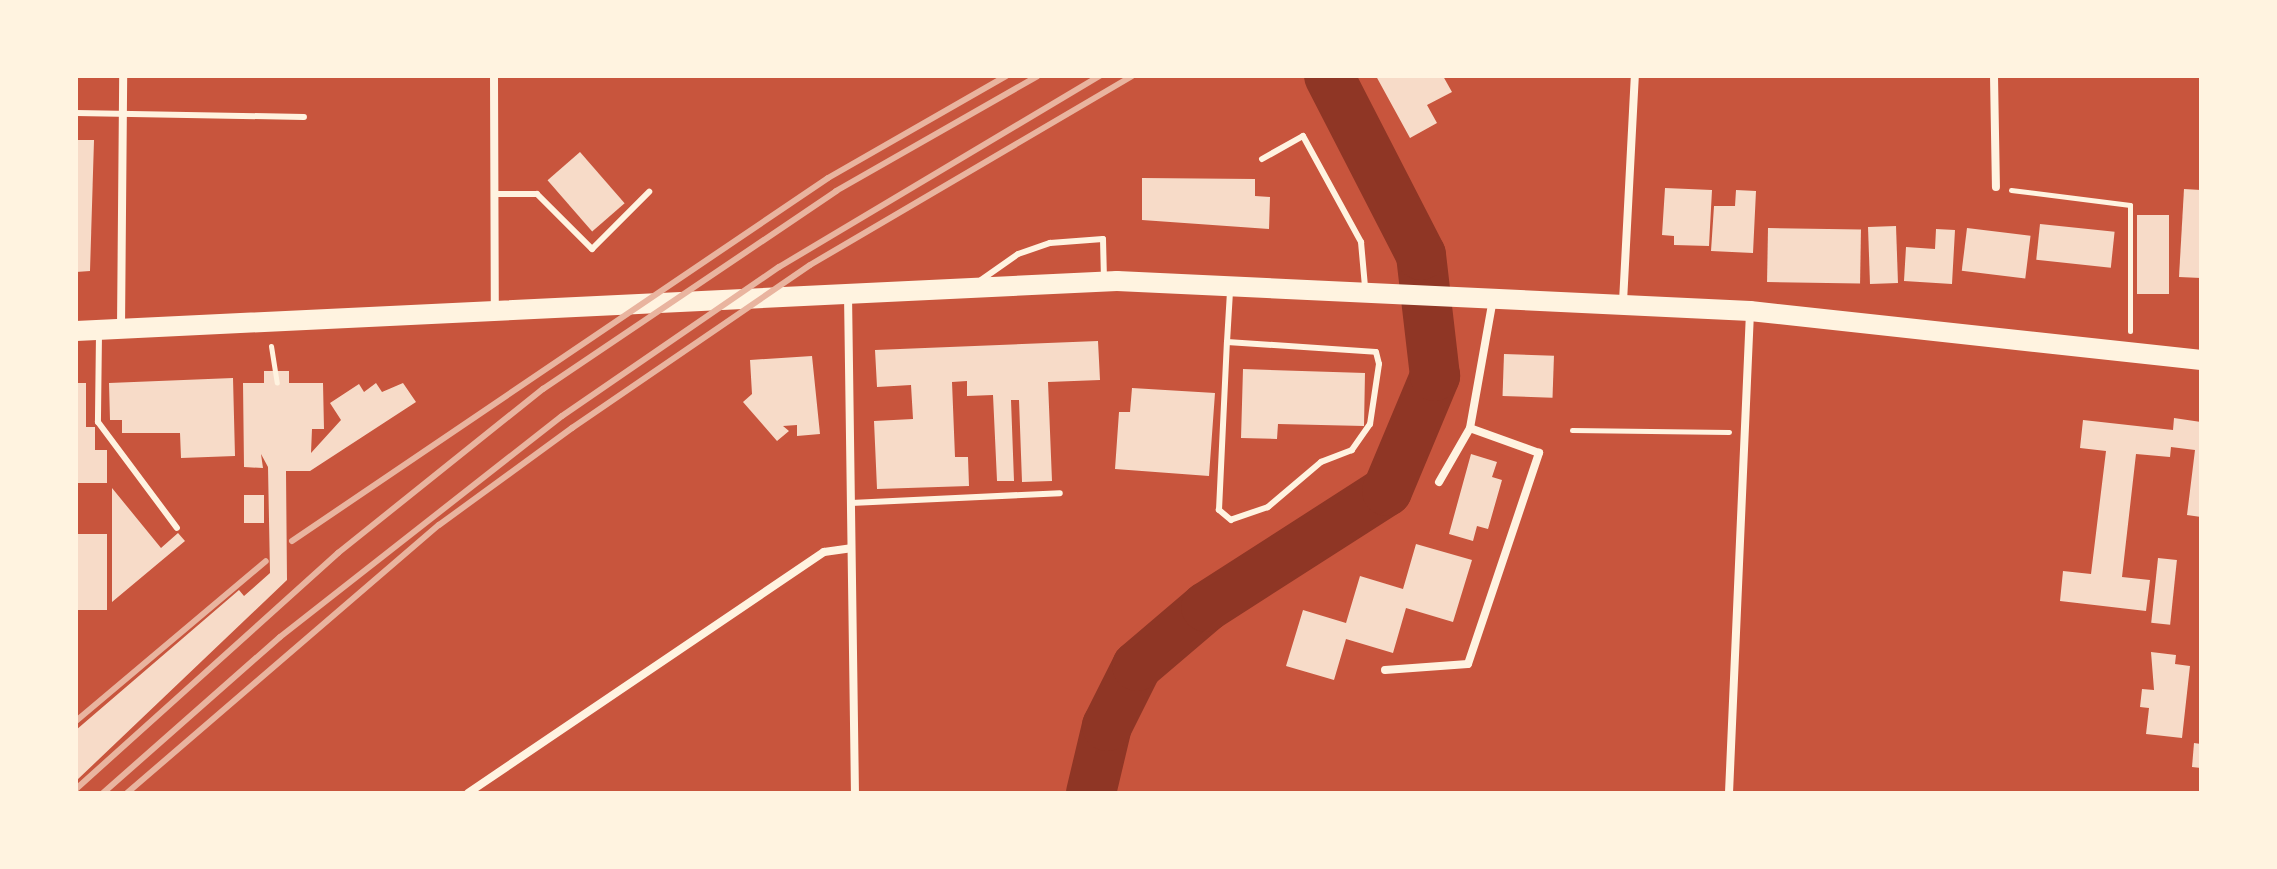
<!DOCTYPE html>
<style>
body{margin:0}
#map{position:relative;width:2277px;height:869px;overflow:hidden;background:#c8553d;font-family:Karla,sans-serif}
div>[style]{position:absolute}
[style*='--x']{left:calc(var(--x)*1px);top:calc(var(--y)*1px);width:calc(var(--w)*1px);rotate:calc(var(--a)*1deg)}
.river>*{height:50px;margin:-25px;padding:0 25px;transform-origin:25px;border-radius:25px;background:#8f3625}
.building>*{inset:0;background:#f7dbc8;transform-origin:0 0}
.path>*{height:5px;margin:-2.5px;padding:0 2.5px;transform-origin:2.5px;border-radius:2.5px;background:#fff3e0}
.service>*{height:6px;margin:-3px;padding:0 3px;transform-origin:3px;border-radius:3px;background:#fff3e0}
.minor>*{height:8px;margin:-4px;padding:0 4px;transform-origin:4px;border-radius:4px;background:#fff3e0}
.primary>*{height:20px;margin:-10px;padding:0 10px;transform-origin:10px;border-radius:10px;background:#fff3e0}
.rail>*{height:6px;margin:-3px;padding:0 3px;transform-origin:3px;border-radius:3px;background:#e9b49f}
span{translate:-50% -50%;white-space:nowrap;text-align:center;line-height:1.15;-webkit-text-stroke:8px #fff3e0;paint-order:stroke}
.frame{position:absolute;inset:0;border:78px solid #fff3e0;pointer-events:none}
</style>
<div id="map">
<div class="river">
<div style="--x:1091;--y:793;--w:69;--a:-76.6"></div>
<div style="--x:1107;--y:726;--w:67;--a:-63.4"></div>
<div style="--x:1137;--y:666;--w:91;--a:-40.5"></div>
<div style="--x:1206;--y:607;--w:215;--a:-32.7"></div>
<div style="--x:1387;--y:491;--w:125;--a:-67.3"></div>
<div style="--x:1435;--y:376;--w:122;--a:-96.6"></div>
<div style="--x:1421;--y:255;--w:201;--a:-117.2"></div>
</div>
<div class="building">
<div style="clip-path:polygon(1376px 76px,1443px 76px,1452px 92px,1427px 105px,1437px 123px,1410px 138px)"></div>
<div style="clip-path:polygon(76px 140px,94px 140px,90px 271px,76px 272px)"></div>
<div style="left:580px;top:152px;width:68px;height:43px;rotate:49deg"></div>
<div style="clip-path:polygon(1142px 178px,1255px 179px,1255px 196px,1270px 197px,1269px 229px,1142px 220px)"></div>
<div style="clip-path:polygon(1665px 188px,1712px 190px,1709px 246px,1674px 245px,1674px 236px,1662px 235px)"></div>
<div style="clip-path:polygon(2184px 189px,2201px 190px,2201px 278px,2179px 277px)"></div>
<div style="clip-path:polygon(1736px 190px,1756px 191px,1753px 253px,1711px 251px,1714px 206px,1735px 206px)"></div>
<div style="left:2137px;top:215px;width:32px;height:79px"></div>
<div style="left:2040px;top:224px;width:75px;height:36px;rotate:6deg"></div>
<div style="left:1896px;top:226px;width:57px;height:28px;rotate:88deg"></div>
<div style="left:1768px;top:228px;width:93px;height:54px;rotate:1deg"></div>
<div style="left:1967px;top:228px;width:64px;height:43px;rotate:7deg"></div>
<div style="clip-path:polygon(1936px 229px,1955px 230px,1952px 284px,1904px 281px,1906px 247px,1935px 249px)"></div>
<div style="clip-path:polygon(1098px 341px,1100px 380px,1048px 382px,1052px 481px,1022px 482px,1019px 400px,1011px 400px,1014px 481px,997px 481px,993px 395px,967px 396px,967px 381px,952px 382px,955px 457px,968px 457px,969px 486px,877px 489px,874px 421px,913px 419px,911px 385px,877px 387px,875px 350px)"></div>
<div style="left:1504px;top:354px;width:50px;height:42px;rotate:2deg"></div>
<div style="clip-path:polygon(812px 356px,820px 434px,797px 436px,797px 425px,783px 426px,789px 431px,777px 441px,743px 402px,752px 394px,750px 360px)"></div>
<div style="clip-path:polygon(1243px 369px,1365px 373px,1364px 426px,1278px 424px,1277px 439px,1241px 438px)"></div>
<div style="clip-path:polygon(264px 371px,289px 371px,289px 383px,323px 383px,324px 429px,312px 429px,311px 453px,341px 420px,330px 403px,359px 384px,364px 392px,376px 383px,382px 392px,403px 383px,416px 402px,310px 471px,286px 471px,287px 580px,76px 781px,76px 730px,239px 590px,244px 596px,270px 573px,268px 467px,261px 454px,263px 468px,244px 467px,243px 383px,264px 383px)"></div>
<div style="clip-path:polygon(233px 378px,235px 456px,181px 458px,180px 433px,122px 433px,122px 420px,110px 420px,109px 383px)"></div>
<div style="clip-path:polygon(76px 383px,86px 383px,86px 427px,95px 427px,95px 450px,107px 450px,107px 483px,76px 483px)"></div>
<div style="clip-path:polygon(1132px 388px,1215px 393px,1209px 476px,1115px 469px,1119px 412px,1130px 412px)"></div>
<div style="clip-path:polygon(2174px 418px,2201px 422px,2201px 517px,2187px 515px,2195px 450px,2171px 447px,2170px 457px,2136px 454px,2122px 577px,2150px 580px,2146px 611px,2060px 601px,2063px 571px,2091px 574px,2106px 451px,2080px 448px,2083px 420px,2173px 430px)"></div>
<div style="clip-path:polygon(1471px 454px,1497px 462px,1492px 477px,1502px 480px,1488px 529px,1477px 526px,1473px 541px,1449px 534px)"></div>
<div style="clip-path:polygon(112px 488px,161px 548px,178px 533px,185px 541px,112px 602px)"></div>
<div style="left:244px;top:495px;width:20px;height:28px"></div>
<div style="left:76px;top:534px;width:31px;height:76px"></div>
<div style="clip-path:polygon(1416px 544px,1472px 560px,1453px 622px,1406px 608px,1393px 653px,1346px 639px,1334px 680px,1286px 666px,1303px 610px,1346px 623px,1360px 576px,1403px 589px)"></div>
<div style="left:2158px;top:558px;width:19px;height:65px;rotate:6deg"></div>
<div style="clip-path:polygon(2151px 652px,2176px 655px,2175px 664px,2190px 666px,2182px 738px,2146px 734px,2149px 708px,2140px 707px,2142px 689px,2154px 690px)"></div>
<div style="clip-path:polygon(2194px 743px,2201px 744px,2201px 768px,2192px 767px)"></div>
</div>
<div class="path">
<div style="--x:2011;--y:190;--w:120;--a:7.2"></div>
<div style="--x:2130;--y:205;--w:126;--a:90"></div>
<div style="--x:271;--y:346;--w:37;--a:81"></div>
<div style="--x:1572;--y:430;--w:157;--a:0.7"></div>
</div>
<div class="service">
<div style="--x:76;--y:113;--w:228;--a:1"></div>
<div style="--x:1262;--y:159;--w:47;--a:-29.3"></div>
<div style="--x:1303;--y:136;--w:121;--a:61.3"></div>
<div style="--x:1361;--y:242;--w:45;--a:84.9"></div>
<div style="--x:494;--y:194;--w:43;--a:0"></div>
<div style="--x:537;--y:194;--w:78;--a:45"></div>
<div style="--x:592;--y:249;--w:81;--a:-45"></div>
<div style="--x:981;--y:280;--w:45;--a:-35.1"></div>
<div style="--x:1018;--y:254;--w:34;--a:-19"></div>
<div style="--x:1050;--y:243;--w:53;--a:-4.3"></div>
<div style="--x:1103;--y:239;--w:40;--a:88.6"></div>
<div style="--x:99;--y:334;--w:88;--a:90.7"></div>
<div style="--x:98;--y:422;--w:132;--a:53.3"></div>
<div style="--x:1227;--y:342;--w:149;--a:3.8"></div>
<div style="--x:1376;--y:352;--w:12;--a:76"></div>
<div style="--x:1379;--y:364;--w:61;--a:98.5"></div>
<div style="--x:1370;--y:424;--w:32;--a:125"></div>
<div style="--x:1352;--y:450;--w:33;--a:159"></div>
<div style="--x:1321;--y:462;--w:70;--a:139.7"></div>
<div style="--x:1268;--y:507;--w:39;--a:161"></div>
<div style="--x:1231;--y:520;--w:16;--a:-140"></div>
<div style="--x:1219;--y:510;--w:168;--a:-87.3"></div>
<div style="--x:1227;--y:342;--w:51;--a:-86.6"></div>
<div style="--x:851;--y:503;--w:209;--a:-2.7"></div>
</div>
<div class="minor">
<div style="--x:494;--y:76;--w:234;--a:89.8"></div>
<div style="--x:1994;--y:76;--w:111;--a:89"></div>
<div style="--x:848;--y:294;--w:499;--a:89.2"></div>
<div style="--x:1623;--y:302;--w:226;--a:-87"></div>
<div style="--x:121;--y:327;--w:251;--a:-89.5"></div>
<div style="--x:1439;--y:482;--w:62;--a:-60.1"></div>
<div style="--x:1385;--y:670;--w:83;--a:-4.1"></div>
<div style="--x:1468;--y:664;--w:223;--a:-71.4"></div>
<div style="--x:1539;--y:453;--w:73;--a:-160.1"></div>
<div style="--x:1470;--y:428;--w:131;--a:-79.9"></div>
<div style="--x:468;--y:793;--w:430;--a:-34.1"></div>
<div style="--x:824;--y:552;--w:27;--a:-8"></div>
<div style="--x:1729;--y:793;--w:481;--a:-87.5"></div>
</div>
<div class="primary">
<div style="--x:76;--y:331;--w:1042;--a:-2.75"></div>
<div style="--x:1117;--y:281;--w:634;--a:2.71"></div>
<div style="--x:1750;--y:311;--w:454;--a:6.2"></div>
</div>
<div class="rail">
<div style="--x:292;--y:541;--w:647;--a:-34.11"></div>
<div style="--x:828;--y:178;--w:205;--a:-29.8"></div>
<div style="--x:76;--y:721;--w:248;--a:-40.1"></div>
<div style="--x:76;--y:789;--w:353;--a:-42"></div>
<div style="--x:338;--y:553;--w:263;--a:-38.7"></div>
<div style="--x:543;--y:389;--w:354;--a:-34"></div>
<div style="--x:836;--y:191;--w:232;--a:-29.7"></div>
<div style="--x:103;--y:793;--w:236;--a:-41.4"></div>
<div style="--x:280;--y:637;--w:358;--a:-38.1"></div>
<div style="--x:562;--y:416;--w:263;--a:-34.5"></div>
<div style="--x:779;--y:267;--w:374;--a:-30.8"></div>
<div style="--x:127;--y:793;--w:411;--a:-40.7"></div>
<div style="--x:439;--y:525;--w:165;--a:-36.1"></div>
<div style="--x:572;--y:428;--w:288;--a:-34.4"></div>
<div style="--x:810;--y:265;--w:373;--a:-30.4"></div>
</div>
<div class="frame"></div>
</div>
